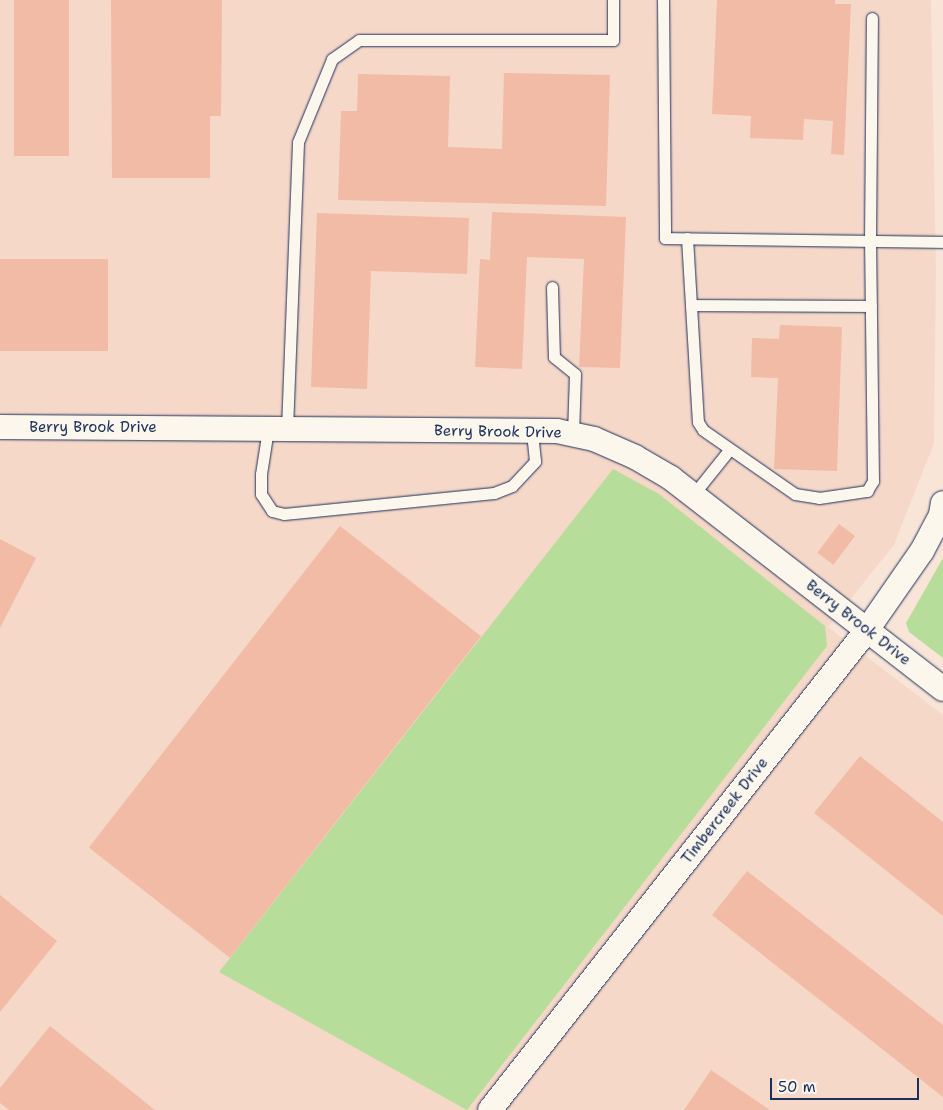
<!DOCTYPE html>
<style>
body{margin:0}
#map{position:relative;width:943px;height:1110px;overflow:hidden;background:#f8e5d7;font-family:"Shantell Sans",sans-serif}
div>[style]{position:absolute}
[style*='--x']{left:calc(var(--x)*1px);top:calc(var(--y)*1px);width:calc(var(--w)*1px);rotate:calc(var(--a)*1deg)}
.built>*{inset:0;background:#f6d8c8}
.green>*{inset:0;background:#b6dd99}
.building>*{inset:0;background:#f1bba6;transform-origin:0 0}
.roads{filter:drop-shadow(0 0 1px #1b2f5e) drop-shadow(0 0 1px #1b2f5e)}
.lane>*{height:11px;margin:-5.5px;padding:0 5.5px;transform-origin:5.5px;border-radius:5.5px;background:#fbf7ec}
.street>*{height:24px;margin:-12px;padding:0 12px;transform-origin:12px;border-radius:12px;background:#fbf7ec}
span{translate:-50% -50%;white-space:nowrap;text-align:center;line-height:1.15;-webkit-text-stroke:4px #fbf7ec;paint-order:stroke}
.street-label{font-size:15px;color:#1b2f5e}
.scale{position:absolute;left:770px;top:1078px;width:149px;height:22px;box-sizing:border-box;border:2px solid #1b2f5e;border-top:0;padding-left:6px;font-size:15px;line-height:18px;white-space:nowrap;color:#1b2f5e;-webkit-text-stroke:4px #fbf7ec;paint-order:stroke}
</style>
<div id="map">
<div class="built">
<div style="clip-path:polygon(0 0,931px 0,936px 269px,934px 443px,894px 545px,828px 627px,943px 715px,943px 1110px,0 1110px)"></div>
</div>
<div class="green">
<div style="clip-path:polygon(613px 469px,659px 494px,825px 626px,827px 646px,467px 1110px,219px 972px)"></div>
<div style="clip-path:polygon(943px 558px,943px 658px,909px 632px,906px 623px)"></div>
</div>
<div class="building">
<div style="left:14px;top:0;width:55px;height:156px"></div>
<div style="clip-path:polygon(111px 0,222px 0,221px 116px,210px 116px,210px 178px,112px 178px)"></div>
<div style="clip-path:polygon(717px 0,835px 0,835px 4px,851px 4px,844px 155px,831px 154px,833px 121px,804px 119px,803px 140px,750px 138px,751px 116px,712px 114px)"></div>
<div style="clip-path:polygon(504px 73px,610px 75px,606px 206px,338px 200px,341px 111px,357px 111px,358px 74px,450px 76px,448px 147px,502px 149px)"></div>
<div style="clip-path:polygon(492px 212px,626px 217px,620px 368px,579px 367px,584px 259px,527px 257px,522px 369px,475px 367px,480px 259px,490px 260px)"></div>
<div style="clip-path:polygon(317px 213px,469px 218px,467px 274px,371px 271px,367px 389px,311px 387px)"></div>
<div style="left:108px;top:259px;width:92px;height:108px;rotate:90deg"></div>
<div style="clip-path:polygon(780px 325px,842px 327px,837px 471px,774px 469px,778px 378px,751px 377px,752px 338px,779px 339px)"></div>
<div style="left:839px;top:524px;width:20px;height:36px;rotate:37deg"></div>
<div style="left:340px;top:526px;width:179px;height:408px;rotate:38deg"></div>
<div style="clip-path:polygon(0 539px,36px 558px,0 628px)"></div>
<div style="clip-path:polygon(860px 756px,943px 822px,943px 916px,814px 813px)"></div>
<div style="clip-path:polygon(747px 871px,943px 1025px,943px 1097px,712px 915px)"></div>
<div style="clip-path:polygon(0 895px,57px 941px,0 1012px)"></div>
<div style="clip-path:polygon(50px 1026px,155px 1110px,9px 1110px,0 1103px,0 1088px)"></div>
<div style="clip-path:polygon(711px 1070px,770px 1110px,684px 1110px)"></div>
</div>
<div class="roads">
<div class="lane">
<div style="--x:663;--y:0;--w:238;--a:89.5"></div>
<div style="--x:665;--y:238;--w:278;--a:0.8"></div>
<div style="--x:687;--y:238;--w:184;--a:86.6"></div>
<div style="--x:698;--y:422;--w:9;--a:58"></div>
<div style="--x:703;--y:430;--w:112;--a:34.8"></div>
<div style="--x:795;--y:494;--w:24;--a:9"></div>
<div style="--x:819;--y:498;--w:49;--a:-8.3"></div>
<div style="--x:867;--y:491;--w:12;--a:-59"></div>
<div style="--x:873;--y:481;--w:240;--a:-90.7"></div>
<div style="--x:870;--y:241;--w:223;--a:-89.5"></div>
<div style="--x:552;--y:287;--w:70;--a:88.4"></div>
<div style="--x:554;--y:357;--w:27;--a:39"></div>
<div style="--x:575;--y:374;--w:61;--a:91.9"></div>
<div style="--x:691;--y:305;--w:180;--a:0.3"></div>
<div style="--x:268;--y:429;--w:46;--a:98.8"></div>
<div style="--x:261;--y:474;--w:20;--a:90"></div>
<div style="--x:261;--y:494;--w:20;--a:57"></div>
<div style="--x:272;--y:511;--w:12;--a:14"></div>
<div style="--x:284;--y:514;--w:211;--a:-5.7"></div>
<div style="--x:494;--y:493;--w:19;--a:-21"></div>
<div style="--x:512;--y:486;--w:34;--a:-47"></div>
<div style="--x:535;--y:461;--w:30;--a:-96"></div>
<div style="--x:287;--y:429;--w:287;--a:-87.8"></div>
<div style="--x:298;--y:142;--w:90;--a:-67.7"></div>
<div style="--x:332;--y:59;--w:33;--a:-35"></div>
<div style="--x:359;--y:40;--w:254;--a:0"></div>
<div style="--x:613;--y:40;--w:40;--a:-90"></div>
<div style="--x:693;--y:495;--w:58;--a:-51.3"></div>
</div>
<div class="street">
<div style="--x:0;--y:427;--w:557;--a:0.41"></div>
<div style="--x:557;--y:431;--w:38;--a:12"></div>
<div style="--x:594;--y:439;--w:45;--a:23.7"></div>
<div style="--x:635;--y:457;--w:42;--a:30.3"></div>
<div style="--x:671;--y:478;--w:344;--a:37.8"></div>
<div style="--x:490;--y:1110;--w:610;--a:-51.85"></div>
<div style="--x:867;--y:630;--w:96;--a:-55.2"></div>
<div style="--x:922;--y:551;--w:41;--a:-62.2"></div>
<div style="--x:941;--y:515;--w:12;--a:-81"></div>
</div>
</div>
<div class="street-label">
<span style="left:93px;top:428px">Berry Brook Drive</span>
<span style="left:498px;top:432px;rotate:1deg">Berry Brook Drive</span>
<span style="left:858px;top:623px;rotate:38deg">Berry Brook Drive</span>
<span style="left:725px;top:811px;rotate:-52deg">Timbercreek Drive</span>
</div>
<div class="scale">50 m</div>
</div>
